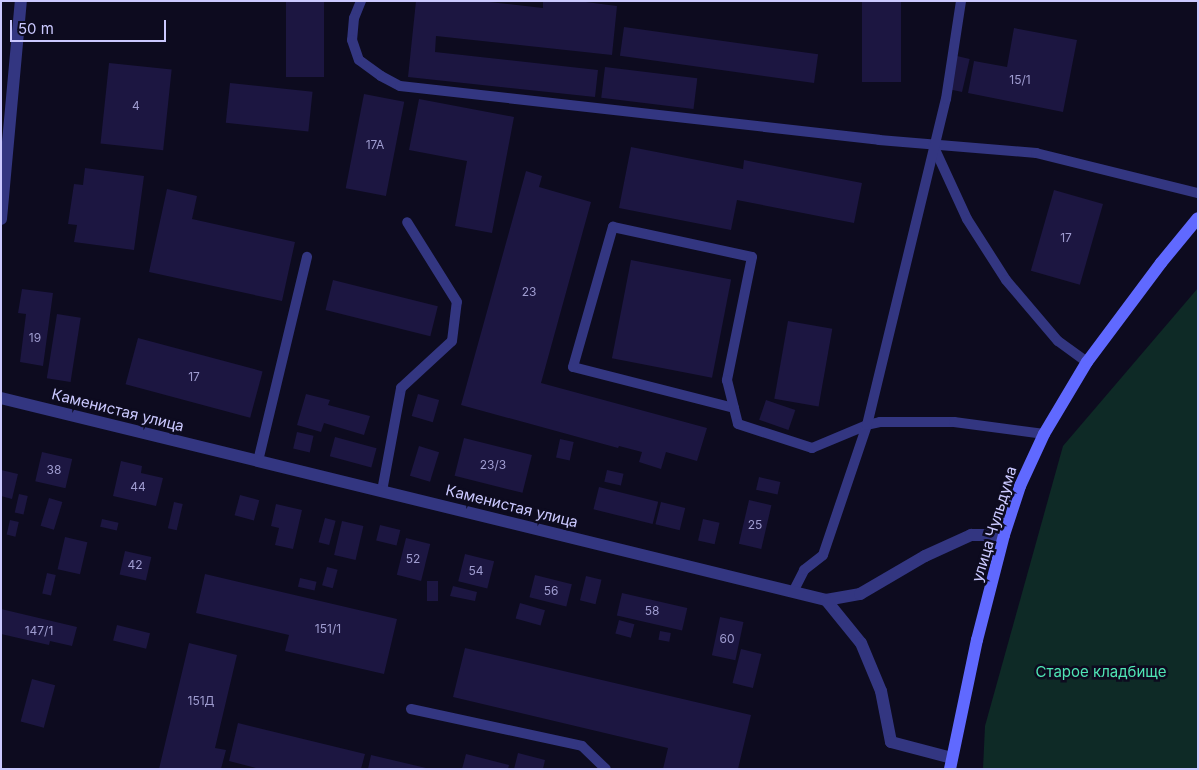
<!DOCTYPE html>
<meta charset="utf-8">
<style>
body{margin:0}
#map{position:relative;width:1199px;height:770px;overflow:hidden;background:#0d0b1f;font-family:Inter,sans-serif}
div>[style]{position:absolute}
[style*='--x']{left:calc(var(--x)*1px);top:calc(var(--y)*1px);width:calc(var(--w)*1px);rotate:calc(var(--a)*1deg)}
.green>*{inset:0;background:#0e2a26}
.building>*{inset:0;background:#1c1641;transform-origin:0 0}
.lane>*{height:10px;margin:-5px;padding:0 5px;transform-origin:5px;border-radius:5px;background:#333681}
.street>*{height:12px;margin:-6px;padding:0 6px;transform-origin:6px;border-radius:6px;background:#333681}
.secondary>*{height:12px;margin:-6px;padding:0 6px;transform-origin:6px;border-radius:6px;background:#6069ff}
span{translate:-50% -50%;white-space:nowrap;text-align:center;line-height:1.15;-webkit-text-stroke:5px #0d0b1f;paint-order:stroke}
.number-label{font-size:12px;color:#9f9cd0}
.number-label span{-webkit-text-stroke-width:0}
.street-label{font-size:15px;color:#cbc9ff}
.park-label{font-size:15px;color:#4fe5b4}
.frame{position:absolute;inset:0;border:2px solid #cbc9ff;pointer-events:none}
.scale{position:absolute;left:10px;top:20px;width:156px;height:22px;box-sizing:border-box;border:2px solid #cbc9ff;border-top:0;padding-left:6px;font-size:15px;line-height:18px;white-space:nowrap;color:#cbc9ff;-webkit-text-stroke:4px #0d0b1f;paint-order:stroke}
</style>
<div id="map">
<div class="green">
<div style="clip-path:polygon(1198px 288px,1198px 769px,983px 769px,985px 726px,1063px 446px)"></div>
</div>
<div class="building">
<div style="left:286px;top:1px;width:38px;height:76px"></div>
<div style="clip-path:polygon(416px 1px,480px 1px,543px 8px,543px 1px,578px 1px,617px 6px,612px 55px,436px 36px,435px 52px,598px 70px,595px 97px,408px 77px)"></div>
<div style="left:862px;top:1px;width:39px;height:81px"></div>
<div style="left:624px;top:27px;width:196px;height:29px;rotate:8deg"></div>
<div style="clip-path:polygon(1014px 28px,1077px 40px,1063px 112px,968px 93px,974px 61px,1007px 67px)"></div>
<div style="left:957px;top:56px;width:13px;height:34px;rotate:13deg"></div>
<div style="left:109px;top:63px;width:63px;height:81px;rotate:6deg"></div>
<div style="left:605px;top:67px;width:93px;height:31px;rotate:7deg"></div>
<div style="left:230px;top:83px;width:83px;height:40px;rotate:6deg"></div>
<div style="left:364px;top:94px;width:41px;height:96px;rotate:11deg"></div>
<div style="clip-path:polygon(419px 99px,514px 117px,492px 233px,455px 226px,467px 161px,409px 150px)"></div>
<div style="clip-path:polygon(631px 147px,743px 169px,744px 160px,862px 183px,854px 223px,737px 200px,731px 230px,619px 208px)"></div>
<div style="clip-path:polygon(85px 168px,144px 176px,134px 250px,74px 242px,77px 225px,68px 224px,74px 184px,83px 185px)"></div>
<div style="clip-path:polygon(526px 171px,542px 176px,539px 187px,591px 202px,541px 383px,707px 428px,697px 461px,666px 452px,661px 469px,639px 462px,642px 452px,619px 446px,618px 448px,461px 405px)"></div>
<div style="clip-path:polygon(167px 189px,197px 196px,192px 219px,295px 242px,282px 301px,149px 272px)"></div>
<div style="left:1054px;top:190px;width:51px;height:84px;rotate:16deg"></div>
<div style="left:631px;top:260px;width:102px;height:100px;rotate:11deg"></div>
<div style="left:333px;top:280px;width:108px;height:31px;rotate:14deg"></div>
<div style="clip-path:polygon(22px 289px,53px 293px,43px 366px,20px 362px,26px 314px,18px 313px)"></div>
<div style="left:57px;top:314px;width:24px;height:65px;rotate:9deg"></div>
<div style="left:788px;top:321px;width:45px;height:79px;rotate:10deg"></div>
<div style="left:138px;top:338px;width:129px;height:48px;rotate:15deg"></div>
<div style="clip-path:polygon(306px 394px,330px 400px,328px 405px,370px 416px,364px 435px,324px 423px,321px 432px,297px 425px)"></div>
<div style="left:418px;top:394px;width:22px;height:23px;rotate:16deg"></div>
<div style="left:766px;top:400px;width:31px;height:21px;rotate:19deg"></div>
<div style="left:297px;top:432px;width:17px;height:17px;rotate:13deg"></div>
<div style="left:335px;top:437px;width:43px;height:20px;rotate:15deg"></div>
<div style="left:464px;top:438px;width:70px;height:39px;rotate:14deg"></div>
<div style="left:560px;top:439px;width:14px;height:19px;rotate:12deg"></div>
<div style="left:419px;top:446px;width:21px;height:31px;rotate:17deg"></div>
<div style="left:42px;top:452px;width:31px;height:30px;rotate:13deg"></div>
<div style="clip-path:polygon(121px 461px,142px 466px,141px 473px,163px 478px,156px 506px,113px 496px)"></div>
<div style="clip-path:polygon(1px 470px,18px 474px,12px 499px,1px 496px)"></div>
<div style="left:607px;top:470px;width:17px;height:12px;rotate:13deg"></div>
<div style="left:759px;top:477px;width:22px;height:13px;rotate:13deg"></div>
<div style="left:599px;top:487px;width:61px;height:23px;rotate:14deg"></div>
<div style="left:19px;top:494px;width:9px;height:19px;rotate:13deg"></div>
<div style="left:240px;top:495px;width:20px;height:21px;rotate:15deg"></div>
<div style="left:49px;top:498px;width:14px;height:29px;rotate:17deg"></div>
<div style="left:749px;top:500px;width:23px;height:45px;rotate:13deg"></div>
<div style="left:174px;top:502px;width:9px;height:27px;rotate:13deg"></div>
<div style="left:661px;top:502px;width:25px;height:23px;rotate:14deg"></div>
<div style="clip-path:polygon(276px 504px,302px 510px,293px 549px,275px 545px,279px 528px,271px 526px)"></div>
<div style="left:325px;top:518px;width:11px;height:25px;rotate:15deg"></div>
<div style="left:102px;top:519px;width:17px;height:8px;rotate:13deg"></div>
<div style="left:703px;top:519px;width:17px;height:22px;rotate:13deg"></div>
<div style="left:10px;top:520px;width:9px;height:15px;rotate:13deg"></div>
<div style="left:342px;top:521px;width:22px;height:35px;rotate:13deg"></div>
<div style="left:380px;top:525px;width:21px;height:16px;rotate:14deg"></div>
<div style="left:65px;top:537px;width:23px;height:33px;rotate:13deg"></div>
<div style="left:406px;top:538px;width:25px;height:38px;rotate:14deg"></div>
<div style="left:125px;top:551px;width:27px;height:24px;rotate:13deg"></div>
<div style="left:465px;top:554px;width:30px;height:28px;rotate:14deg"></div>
<div style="left:327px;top:567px;width:11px;height:19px;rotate:15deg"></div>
<div style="left:47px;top:573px;width:9px;height:21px;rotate:13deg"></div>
<div style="clip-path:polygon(205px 574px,397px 619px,384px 674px,285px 651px,289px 635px,196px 613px)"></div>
<div style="left:535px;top:575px;width:38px;height:23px;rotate:14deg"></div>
<div style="left:586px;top:576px;width:16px;height:25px;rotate:14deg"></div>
<div style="left:300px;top:578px;width:17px;height:9px;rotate:13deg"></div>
<div style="left:427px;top:581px;width:11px;height:20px"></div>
<div style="clip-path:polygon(453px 586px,477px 592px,475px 601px,450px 596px)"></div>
<div style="left:622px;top:593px;width:67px;height:23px;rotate:13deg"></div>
<div style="left:520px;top:603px;width:26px;height:16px;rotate:16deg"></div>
<div style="clip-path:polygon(1px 609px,77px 627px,72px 646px,50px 641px,49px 645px,1px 634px)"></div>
<div style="left:720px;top:617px;width:24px;height:39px;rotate:12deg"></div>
<div style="left:619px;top:620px;width:16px;height:14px;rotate:15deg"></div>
<div style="left:117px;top:625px;width:34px;height:16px;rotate:14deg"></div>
<div style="left:660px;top:631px;width:11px;height:9px;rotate:10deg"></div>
<div style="clip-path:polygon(189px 643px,237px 655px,215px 748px,226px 750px,221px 769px,159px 769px)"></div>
<div style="clip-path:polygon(465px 648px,751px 715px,738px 769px,663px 769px,668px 748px,453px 697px)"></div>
<div style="left:741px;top:649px;width:21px;height:35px;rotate:14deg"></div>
<div style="left:32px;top:679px;width:24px;height:44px;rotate:15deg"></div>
<div style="clip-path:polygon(238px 723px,365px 754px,361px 769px,260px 769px,229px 761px)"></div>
<div style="clip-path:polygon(518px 753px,545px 760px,543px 769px,514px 769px)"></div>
<div style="clip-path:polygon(466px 754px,509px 765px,508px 769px,462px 769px)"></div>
<div style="clip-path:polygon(371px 755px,426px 768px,426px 769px,368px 769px)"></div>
</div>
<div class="lane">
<div style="--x:361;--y:1;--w:18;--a:112"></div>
<div style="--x:354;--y:18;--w:22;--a:95"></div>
<div style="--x:352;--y:40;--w:21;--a:71"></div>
<div style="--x:359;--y:60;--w:27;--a:36"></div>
<div style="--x:381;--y:76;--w:21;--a:28"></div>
<div style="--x:400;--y:86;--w:482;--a:6.4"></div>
<div style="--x:879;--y:140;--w:158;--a:4.7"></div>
<div style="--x:1036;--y:153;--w:167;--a:13.9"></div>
<div style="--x:933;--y:145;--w:81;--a:65.3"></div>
<div style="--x:967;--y:219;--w:72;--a:57.4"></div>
<div style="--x:1006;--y:280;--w:80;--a:49.6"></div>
<div style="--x:1058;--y:341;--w:36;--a:36"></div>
<div style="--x:734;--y:408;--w:166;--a:-165.7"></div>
<div style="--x:573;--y:367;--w:146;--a:-74.1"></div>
<div style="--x:613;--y:227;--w:142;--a:12.2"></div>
<div style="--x:752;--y:257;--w:126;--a:101.5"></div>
<div style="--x:727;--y:380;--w:45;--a:76"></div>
<div style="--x:738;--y:424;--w:78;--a:18"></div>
<div style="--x:812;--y:448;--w:60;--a:-22.7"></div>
<div style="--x:867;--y:425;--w:13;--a:-13"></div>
<div style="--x:880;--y:422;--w:74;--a:0"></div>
<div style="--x:954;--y:422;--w:91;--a:7.6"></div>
<div style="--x:258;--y:461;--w:210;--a:-76.5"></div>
<div style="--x:382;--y:491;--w:105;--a:-79.5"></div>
<div style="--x:401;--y:388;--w:69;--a:-42.7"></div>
<div style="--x:452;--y:341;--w:39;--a:-83"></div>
<div style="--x:457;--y:302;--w:94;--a:-122"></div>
<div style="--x:793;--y:592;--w:25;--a:-63"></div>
<div style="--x:804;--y:570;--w:24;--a:-38"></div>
<div style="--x:823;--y:555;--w:137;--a:-71.3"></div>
<div style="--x:867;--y:425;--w:335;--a:-76.4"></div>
<div style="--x:946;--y:99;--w:99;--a:-81.3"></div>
<div style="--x:411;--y:709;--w:175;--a:12.2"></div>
<div style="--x:582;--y:746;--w:33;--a:44"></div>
</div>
<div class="street">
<div style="--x:1;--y:219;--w:219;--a:-84.8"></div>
<div style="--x:1;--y:398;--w:849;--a:13.76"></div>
<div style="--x:826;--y:600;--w:35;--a:-10"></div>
<div style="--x:860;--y:594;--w:75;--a:-30.3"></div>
<div style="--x:925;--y:556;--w:51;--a:-24.5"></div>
<div style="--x:971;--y:535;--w:33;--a:0"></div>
<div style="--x:826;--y:600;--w:55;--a:50.9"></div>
<div style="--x:861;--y:643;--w:52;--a:67.4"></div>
<div style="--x:881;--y:691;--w:52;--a:78.9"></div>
<div style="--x:891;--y:742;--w:63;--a:14.7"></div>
</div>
<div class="secondary">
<div style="--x:950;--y:769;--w:132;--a:-78.2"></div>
<div style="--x:977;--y:640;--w:108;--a:-75.6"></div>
<div style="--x:1004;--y:535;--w:52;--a:-71.9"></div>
<div style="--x:1020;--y:486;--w:57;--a:-65.2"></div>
<div style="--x:1044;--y:434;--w:84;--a:-59.2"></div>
<div style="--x:1087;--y:362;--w:124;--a:-53.2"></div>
<div style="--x:1161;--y:263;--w:58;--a:-50.6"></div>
</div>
<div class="number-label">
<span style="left:1020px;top:80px">15/1</span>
<span style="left:136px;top:106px">4</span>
<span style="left:375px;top:145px">17А</span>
<span style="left:1066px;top:238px">17</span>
<span style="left:529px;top:292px">23</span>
<span style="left:35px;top:338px">19</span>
<span style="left:194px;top:377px">17</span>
<span style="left:493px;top:465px">23/3</span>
<span style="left:54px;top:470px">38</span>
<span style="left:138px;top:487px">44</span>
<span style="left:755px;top:525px">25</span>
<span style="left:413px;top:559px">52</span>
<span style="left:135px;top:565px">42</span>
<span style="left:476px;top:571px">54</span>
<span style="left:551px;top:591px">56</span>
<span style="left:652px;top:611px">58</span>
<span style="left:328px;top:629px">151/1</span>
<span style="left:39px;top:631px">147/1</span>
<span style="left:727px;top:639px">60</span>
<span style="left:201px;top:701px">151Д</span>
</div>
<div class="street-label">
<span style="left:118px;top:410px;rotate:14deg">Каменистая улица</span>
<span style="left:512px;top:506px;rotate:14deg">Каменистая улица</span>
<span style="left:994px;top:524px;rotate:-73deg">улица Чульдума</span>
</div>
<div class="park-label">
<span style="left:1101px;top:672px">Старое кладбище</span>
</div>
<div class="frame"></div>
<div class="scale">50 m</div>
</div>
